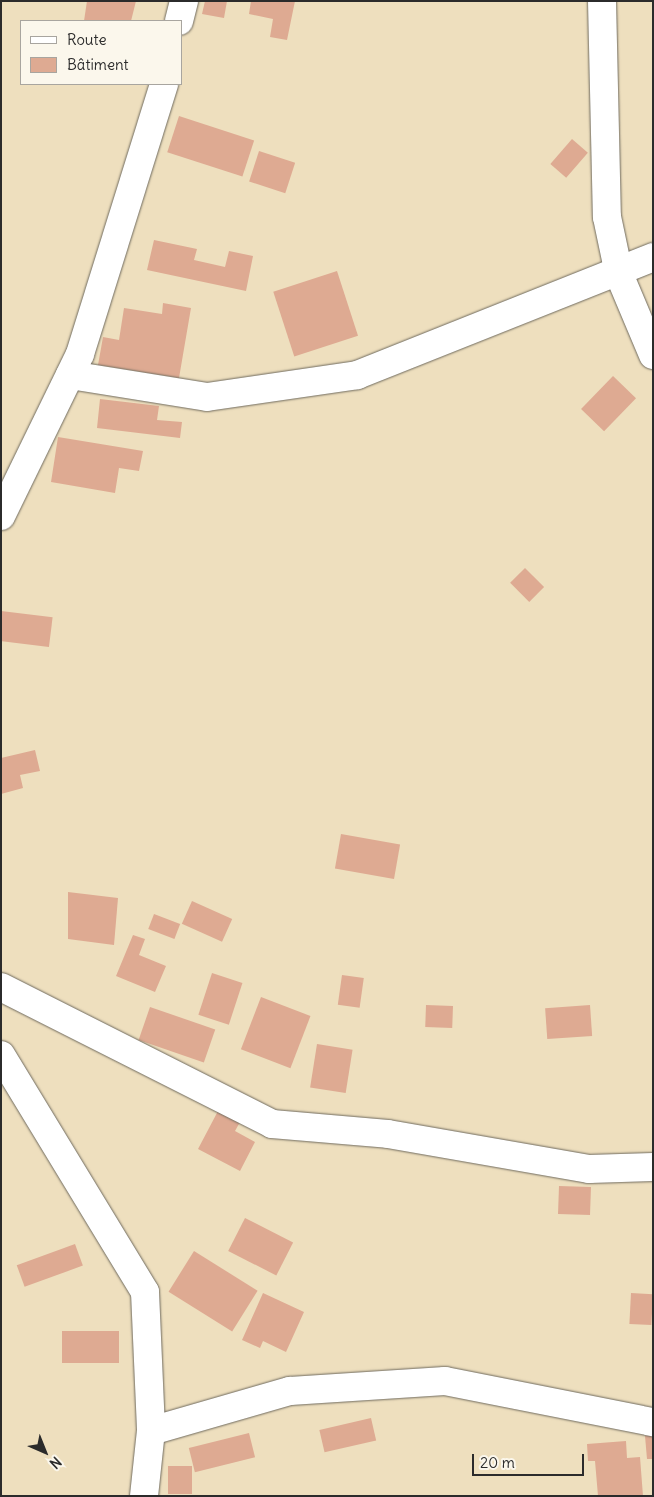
<!DOCTYPE html>
<meta charset="utf-8">
<style>
body{margin:0}
#map{position:relative;width:654px;height:1497px;overflow:hidden;background:#eedfbe;font-family:Delius,sans-serif}
div>[style]{position:absolute}
[style*='--x']{left:calc(var(--x)*1px);top:calc(var(--y)*1px);width:calc(var(--w)*1px);rotate:calc(var(--a)*1deg)}
.building>*{inset:0;background:#deaa92;transform-origin:0 0}
.roads{filter:drop-shadow(0 0 1px #6f6a5e) drop-shadow(0 0 1px #6f6a5e)}
.minor>*{height:28px;margin:-14px;padding:0 14px;transform-origin:14px;border-radius:14px;background:#fff}
span{translate:-50% -50%;white-space:nowrap;text-align:center;line-height:1.15;-webkit-text-stroke:4px #fbf7ec;paint-order:stroke}
.frame{position:absolute;inset:0;border:2px solid #2b2b2b;pointer-events:none}
.legend{position:absolute;left:20px;top:20px;width:162px;height:65px;box-sizing:border-box;background:#fbf7ec;border:1px solid #a8a59f;margin:0;padding:6px 9px;list-style:none;font-size:15px;color:#2b2b2b}
.legend li{display:flex;align-items:center;gap:10px;height:25px}
.legend b{width:25px;border:1px solid #a8a59f}
.north{position:absolute;left:20px;top:1427px;width:50px;height:50px;-webkit-text-stroke:4px #fbf7ec;paint-order:stroke;rotate:136deg;font-size:14px;font-weight:700;line-height:20px;text-align:center;color:#2b2b2b}
.north::after{content:'';display:block;margin:auto;width:18px;height:22px;background:#2b2b2b;clip-path:polygon(50% 0,100% 100%,50% 72%,0 100%)}
.scale{position:absolute;left:472px;top:1454px;width:112px;height:22px;box-sizing:border-box;border:2px solid #2b2b2b;border-top:0;padding-left:6px;font-size:15px;line-height:18px;white-space:nowrap;color:#2b2b2b;-webkit-text-stroke:4px #fbf7ec;paint-order:stroke}
</style>
<div id="map">
<div class="building">
<div style="clip-path:polygon(87px 1px,136px 1px,131px 21px,84px 21px)"></div>
<div style="clip-path:polygon(205px 1px,227px 1px,224px 18px,202px 14px)"></div>
<div style="clip-path:polygon(251px 1px,295px 1px,287px 40px,270px 37px,273px 19px,249px 14px)"></div>
<div style="left:179px;top:116px;width:79px;height:38px;rotate:18deg"></div>
<div style="left:572px;top:139px;width:21px;height:33px;rotate:41deg"></div>
<div style="left:259px;top:151px;width:38px;height:32px;rotate:18deg"></div>
<div style="clip-path:polygon(154px 240px,197px 249px,194px 260px,225px 267px,229px 251px,253px 256px,246px 291px,147px 270px)"></div>
<div style="left:337px;top:271px;width:68px;height:67px;rotate:72deg"></div>
<div style="clip-path:polygon(163px 303px,191px 308px,179px 378px,98px 365px,103px 337px,119px 340px,124px 308px,162px 314px)"></div>
<div style="left:613px;top:376px;width:32px;height:46px;rotate:44deg"></div>
<div style="clip-path:polygon(100px 399px,159px 406px,157px 420px,182px 422px,180px 438px,97px 428px)"></div>
<div style="clip-path:polygon(58px 437px,143px 451px,139px 471px,119px 468px,115px 493px,51px 482px)"></div>
<div style="left:525px;top:568px;width:27px;height:21px;rotate:45deg"></div>
<div style="left:1px;top:611px;width:52px;height:30px;rotate:7deg"></div>
<div style="clip-path:polygon(35px 750px,40px 771px,20px 775px,23px 788px,1px 794px,1px 758px)"></div>
<div style="left:341px;top:834px;width:60px;height:35px;rotate:10deg"></div>
<div style="clip-path:polygon(68px 892px,118px 898px,114px 945px,68px 939px)"></div>
<div style="left:192px;top:901px;width:44px;height:25px;rotate:24deg"></div>
<div style="left:154px;top:914px;width:28px;height:16px;rotate:21deg"></div>
<div style="clip-path:polygon(133px 935px,145px 939px,139px 955px,166px 966px,155px 992px,116px 976px)"></div>
<div style="left:212px;top:973px;width:32px;height:44px;rotate:18deg"></div>
<div style="left:342px;top:975px;width:22px;height:30px;rotate:8deg"></div>
<div style="left:261px;top:997px;width:53px;height:56px;rotate:21deg"></div>
<div style="left:426px;top:1005px;width:27px;height:22px;rotate:2deg"></div>
<div style="left:590px;top:1005px;width:31px;height:45px;rotate:86deg"></div>
<div style="left:150px;top:1007px;width:69px;height:35px;rotate:19deg"></div>
<div style="left:317px;top:1044px;width:36px;height:44px;rotate:9deg"></div>
<div style="clip-path:polygon(218px 1111px,240px 1122px,235px 1131px,255px 1142px,240px 1171px,198px 1149px)"></div>
<div style="left:559px;top:1186px;width:32px;height:28px;rotate:2deg"></div>
<div style="left:245px;top:1218px;width:54px;height:37px;rotate:27deg"></div>
<div style="left:75px;top:1244px;width:23px;height:62px;rotate:70deg"></div>
<div style="left:194px;top:1251px;width:75px;height:48px;rotate:32deg"></div>
<div style="clip-path:polygon(263px 1293px,304px 1312px,286px 1352px,263px 1341px,260px 1348px,242px 1340px)"></div>
<div style="left:631px;top:1293px;width:22px;height:31px;rotate:3deg"></div>
<div style="left:119px;top:1331px;width:32px;height:57px;rotate:90deg"></div>
<div style="left:371px;top:1418px;width:23px;height:53px;rotate:77deg"></div>
<div style="left:249px;top:1433px;width:25px;height:62px;rotate:76deg"></div>
<div style="clip-path:polygon(653px 1435px,653px 1459px,647px 1459px,645px 1436px)"></div>
<div style="clip-path:polygon(626px 1441px,627px 1458px,640px 1457px,643px 1496px,598px 1496px,595px 1461px,588px 1461px,587px 1444px)"></div>
<div style="left:168px;top:1466px;width:24px;height:28px"></div>
</div>
<div class="roads">
<div class="minor">
<div style="--x:602;--y:1;--w:216;--a:88.7"></div>
<div style="--x:607;--y:217;--w:58;--a:78.1"></div>
<div style="--x:619;--y:274;--w:88;--a:67.2"></div>
<div style="--x:179;--y:21;--w:21;--a:-76"></div>
<div style="--x:70;--y:375;--w:139;--a:9.1"></div>
<div style="--x:207;--y:397;--w:152;--a:-8.3"></div>
<div style="--x:357;--y:375;--w:319;--a:-21.7"></div>
<div style="--x:1;--y:516;--w:180;--a:-64"></div>
<div style="--x:80;--y:354;--w:283;--a:-72.7"></div>
<div style="--x:1;--y:987;--w:304;--a:26.8"></div>
<div style="--x:272;--y:1124;--w:116;--a:4.9"></div>
<div style="--x:388;--y:1134;--w:204;--a:9.9"></div>
<div style="--x:589;--y:1169;--w:64;--a:-1.8"></div>
<div style="--x:1;--y:1055;--w:277;--a:58.7"></div>
<div style="--x:145;--y:1292;--w:139;--a:87.5"></div>
<div style="--x:144;--y:1496;--w:65;--a:-83.9"></div>
<div style="--x:151;--y:1431;--w:145;--a:-16.1"></div>
<div style="--x:290;--y:1391;--w:155;--a:-3.7"></div>
<div style="--x:445;--y:1381;--w:212;--a:11.2"></div>
</div>
</div>
<div class="frame"></div>
<ul class="legend">
<li><b style="height:6px;background:#fff"></b>Route</li>
<li><b style="height:14px;background:#deaa92"></b>Bâtiment</li>
</ul>
<div class="north">N</div>
<div class="scale">20 m</div>
</div>
